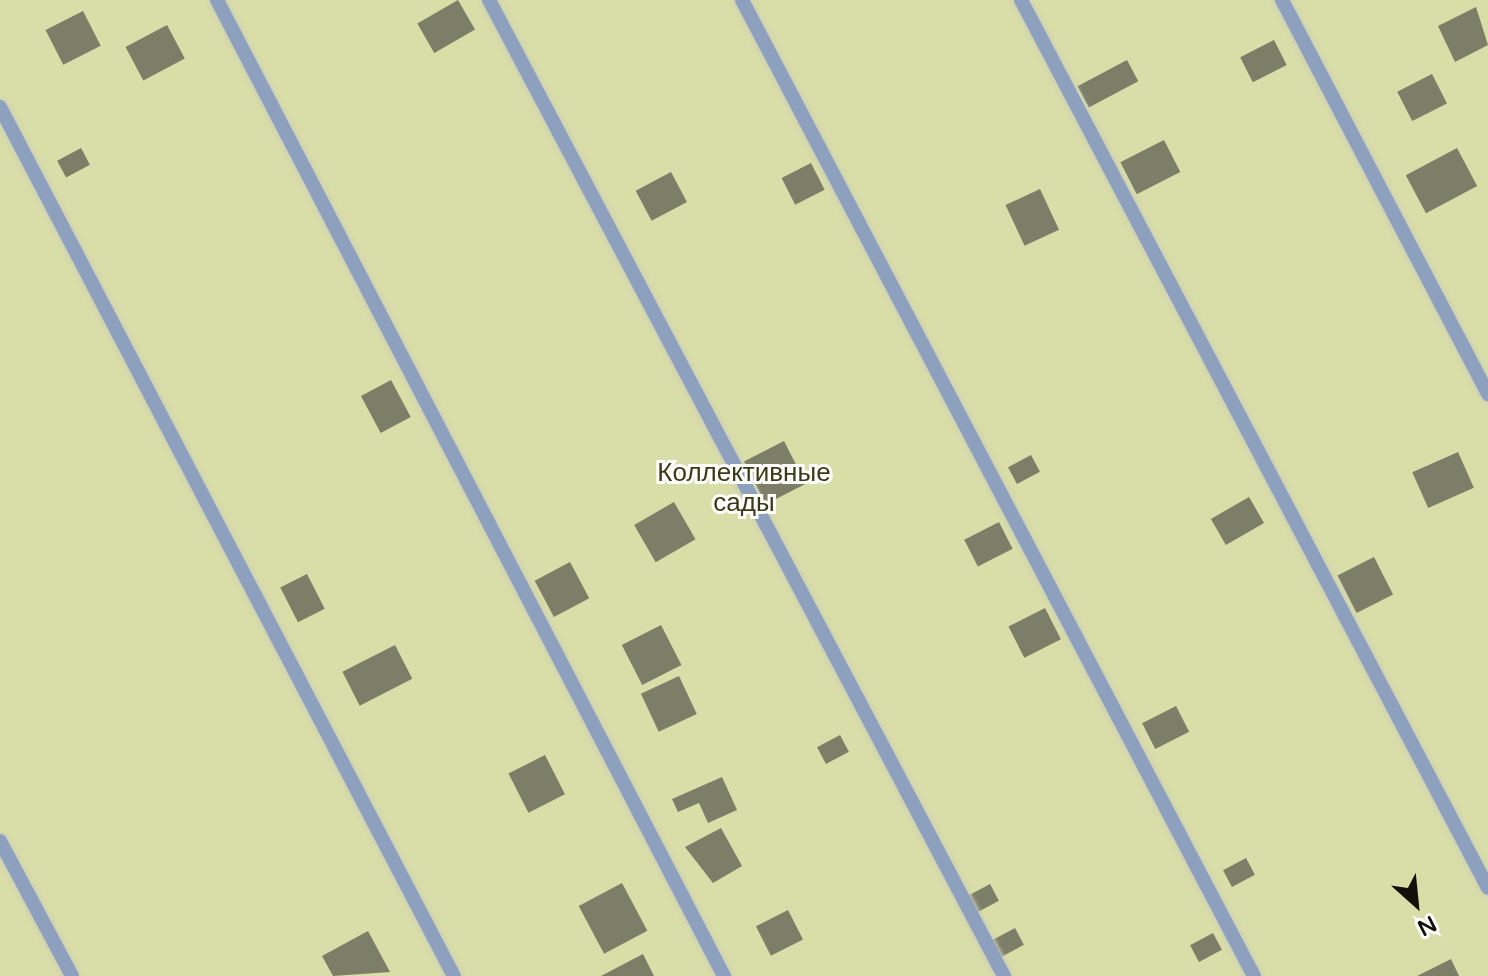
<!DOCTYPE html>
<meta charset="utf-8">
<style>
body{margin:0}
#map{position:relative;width:1488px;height:976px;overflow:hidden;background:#eff1d9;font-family:"Varela Round",sans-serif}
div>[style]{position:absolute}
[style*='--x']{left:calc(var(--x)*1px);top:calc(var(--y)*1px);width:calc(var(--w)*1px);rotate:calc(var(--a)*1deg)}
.green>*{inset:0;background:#d9dda8;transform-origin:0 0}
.building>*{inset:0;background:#7c7e68;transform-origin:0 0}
.roads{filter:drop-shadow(0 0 2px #cbcdb8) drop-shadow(0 0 2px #cbcdb8)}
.lane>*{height:14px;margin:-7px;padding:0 7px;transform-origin:7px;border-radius:7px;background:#8da1be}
span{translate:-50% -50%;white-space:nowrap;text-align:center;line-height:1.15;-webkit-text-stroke:6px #fff;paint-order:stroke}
.park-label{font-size:26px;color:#393b16}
.north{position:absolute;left:1376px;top:864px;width:80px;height:80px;-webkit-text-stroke:6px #fff;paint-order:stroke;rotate:153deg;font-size:22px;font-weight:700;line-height:32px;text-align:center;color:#111109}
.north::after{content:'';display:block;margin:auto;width:28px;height:36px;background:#111109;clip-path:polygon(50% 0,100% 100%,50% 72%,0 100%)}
</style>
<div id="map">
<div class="green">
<div style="left:0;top:0;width:1488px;height:976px"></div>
</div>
<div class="building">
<div style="left:458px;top:0;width:34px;height:47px;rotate:60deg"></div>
<div style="clip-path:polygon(1476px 7px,1488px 45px,1455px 62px,1438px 26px)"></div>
<div style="left:83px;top:11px;width:39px;height:42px;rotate:63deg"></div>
<div style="left:167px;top:25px;width:38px;height:47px;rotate:62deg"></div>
<div style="left:1274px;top:40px;width:28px;height:38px;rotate:63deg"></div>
<div style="left:1127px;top:60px;width:24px;height:56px;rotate:62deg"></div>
<div style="left:1432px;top:74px;width:33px;height:39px;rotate:63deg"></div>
<div style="left:1164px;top:140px;width:36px;height:49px;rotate:63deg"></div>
<div style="left:81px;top:148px;width:19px;height:27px;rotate:62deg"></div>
<div style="left:1457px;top:148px;width:43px;height:58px;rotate:62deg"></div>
<div style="left:811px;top:163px;width:30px;height:33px;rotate:63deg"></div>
<div style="left:671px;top:172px;width:34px;height:40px;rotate:62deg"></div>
<div style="left:1040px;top:189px;width:45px;height:38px;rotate:65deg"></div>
<div style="left:391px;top:380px;width:42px;height:34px;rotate:62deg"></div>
<div style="left:784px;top:441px;width:48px;height:45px;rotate:63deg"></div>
<div style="left:1458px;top:452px;width:39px;height:50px;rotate:66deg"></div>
<div style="left:1031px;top:455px;width:19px;height:26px;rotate:62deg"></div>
<div style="left:1249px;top:497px;width:30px;height:44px;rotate:60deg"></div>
<div style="left:674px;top:502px;width:43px;height:46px;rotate:60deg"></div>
<div style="left:999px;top:522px;width:30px;height:39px;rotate:63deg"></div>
<div style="left:1374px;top:557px;width:42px;height:41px;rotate:63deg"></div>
<div style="left:570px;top:562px;width:41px;height:40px;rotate:62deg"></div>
<div style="left:307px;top:574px;width:39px;height:30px;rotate:63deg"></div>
<div style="left:1045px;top:608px;width:35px;height:41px;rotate:63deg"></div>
<div style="left:661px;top:625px;width:45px;height:44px;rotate:63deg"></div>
<div style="left:395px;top:645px;width:38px;height:59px;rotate:63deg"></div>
<div style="left:679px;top:676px;width:42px;height:42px;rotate:65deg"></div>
<div style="left:1176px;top:706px;width:29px;height:38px;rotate:63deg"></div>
<div style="left:840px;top:735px;width:19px;height:26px;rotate:62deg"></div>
<div style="left:545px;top:755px;width:44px;height:41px;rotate:63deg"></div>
<div style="clip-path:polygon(722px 777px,737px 810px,708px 823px,699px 803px,678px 812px,672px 799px)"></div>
<div style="clip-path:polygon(721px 828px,742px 866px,713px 883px,685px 847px)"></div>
<div style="left:1246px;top:858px;width:19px;height:26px;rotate:62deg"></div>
<div style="left:622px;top:883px;width:54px;height:49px;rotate:62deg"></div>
<div style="left:990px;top:884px;width:19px;height:26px;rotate:62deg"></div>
<div style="left:788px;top:910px;width:33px;height:36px;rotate:63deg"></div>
<div style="left:1015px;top:928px;width:19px;height:26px;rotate:62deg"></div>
<div style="clip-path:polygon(368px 931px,390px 972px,333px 976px,322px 956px)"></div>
<div style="left:1213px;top:933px;width:19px;height:26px;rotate:62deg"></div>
<div style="clip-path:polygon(643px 954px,654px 976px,601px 976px)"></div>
<div style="clip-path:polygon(1451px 959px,1459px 976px,1417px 976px)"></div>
</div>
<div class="roads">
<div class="lane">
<div style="--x:217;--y:0;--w:1100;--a:62.55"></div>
<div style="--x:489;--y:0;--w:1104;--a:62.18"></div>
<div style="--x:742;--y:0;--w:1102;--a:62.32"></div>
<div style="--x:1021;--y:0;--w:1003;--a:62.26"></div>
<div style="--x:1282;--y:0;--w:445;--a:62.4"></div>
<div style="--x:0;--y:107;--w:980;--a:62.42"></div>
<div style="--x:0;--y:841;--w:153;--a:61.9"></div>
</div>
</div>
<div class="park-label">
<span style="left:744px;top:488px">Коллективные<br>сады</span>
</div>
<div class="north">N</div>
</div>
